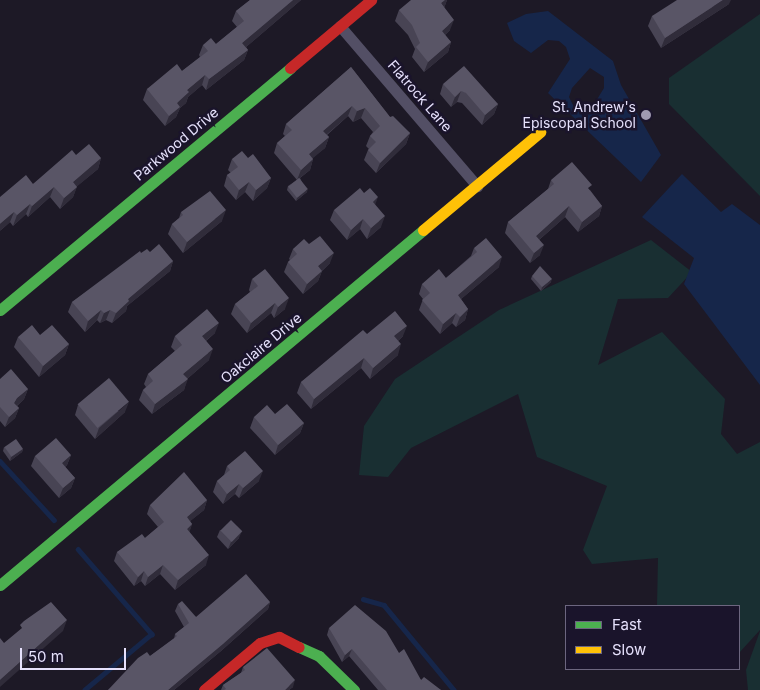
<!DOCTYPE html>
<style>
body{margin:0}
#map{position:relative;width:760px;height:690px;overflow:hidden;background:#1d1926;font-family:Inter,sans-serif}
div>[style]{position:absolute}
[style*='--x']{left:calc(var(--x)*1px);top:calc(var(--y)*1px);width:calc(var(--w)*1px);rotate:calc(var(--a)*1deg)}
.green>*{inset:0;background:#192f32}
.water>*{inset:0;background:#16264a}
.stream>*{height:4.5px;margin:-2.25px;padding:0 2.25px;transform-origin:2.25px;border-radius:2.25px;background:#16264a}
.street>*{height:11px;margin:-5.5px;padding:0 5.5px;transform-origin:5.5px;border-radius:5.5px;background:#534f65}
.fast>*{height:11px;margin:-5.5px;padding:0 5.5px;transform-origin:5.5px;border-radius:5.5px;background:#4caf50}
.slow>*{height:11px;margin:-5.5px;padding:0 5.5px;transform-origin:5.5px;border-radius:5.5px;background:#ffc107}
.jam>*{height:11px;margin:-5.5px;padding:0 5.5px;transform-origin:5.5px;border-radius:5.5px;background:#c62828}
.wall>*{inset:0;background:#484454}
.shaded-wall>*{inset:0;background:#302c3a}
.building>*{inset:0;background:#595566;transform-origin:0 0}
.dots>*{width:14px;height:14px;translate:-50% -50%;box-sizing:border-box;border:2px solid #1a142b;border-radius:50%}
span{translate:-50% -50%;white-space:nowrap;text-align:center;line-height:1.15;-webkit-text-stroke:5px #1a142b;paint-order:stroke}
.street-label{font-size:14px;color:#e6e1fc}
.poi-label{font-size:14px;color:#e6e1fc}
.right{translate:-100% -50%;text-align:right}
.legend{position:absolute;left:565px;top:605px;width:175px;height:65px;box-sizing:border-box;background:#1a142b;border:1px solid #6c667f;margin:0;padding:6px 9px;list-style:none;font-size:15px;color:#e6e1fc}
.legend li{display:flex;align-items:center;gap:10px;height:25px}
.legend b{width:25px;border:1px solid #6c667f}
.scale{position:absolute;left:20px;top:648px;width:106px;height:22px;box-sizing:border-box;border:2px solid #e6e1fc;border-top:0;padding-left:6px;font-size:15px;line-height:18px;white-space:nowrap;color:#e6e1fc;-webkit-text-stroke:4px #1a142b;paint-order:stroke}
</style>
<div id="map">
<div class="green">
<div style="clip-path:polygon(760px 14px,760px 196px,669px 104px,669px 78px)"></div>
<div style="clip-path:polygon(651px 240px,692px 272px,668px 298px,618px 299px,598px 365px,662px 332px,725px 399px,721px 434px,737px 454px,760px 442px,760px 630px,739px 653px,739px 606px,657px 606px,658px 558px,592px 564px,583px 550px,607px 486px,537px 457px,518px 394px,411px 448px,388px 477px,359px 475px,364px 426px,395px 379px,499px 310px)"></div>
<div style="clip-path:polygon(760px 631px,760px 690px,748px 690px,746px 670px)"></div>
</div>
<div class="water">
<div style="clip-path:polygon(evenodd,548px 11px,613px 61px,621px 85px,661px 155px,641px 182px,548px 93px,570px 59px,566px 47px,559px 41px,548px 40px,531px 53px,514px 41px,507px 23px,526px 14px,548px 11px,590px 68px,604px 77px,604px 88px,593px 106px,586px 110px,574px 107px,569px 97px,572px 88px,590px 68px)"></div>
<div style="clip-path:polygon(682px 174px,721px 212px,732px 204px,760px 225px,760px 385px,684px 284px,694px 258px,642px 217px)"></div>
</div>
<div class="stream">
<div style="--x:0;--y:461;--w:80;--a:47.5"></div>
<div style="--x:78;--y:549;--w:113;--a:49"></div>
<div style="--x:152;--y:634;--w:87;--a:140.1"></div>
<div style="--x:363;--y:599;--w:22;--a:16"></div>
<div style="--x:384;--y:605;--w:110;--a:50.5"></div>
</div>
<div class="street">
<div style="--x:340;--y:26;--w:211;--a:49.4"></div>
</div>
<div class="fast">
<div style="--x:0;--y:310;--w:378;--a:-39.8"></div>
<div style="--x:0;--y:585;--w:552;--a:-40"></div>
<div style="--x:299;--y:647;--w:22;--a:24"></div>
<div style="--x:319;--y:656;--w:49;--a:44.2"></div>
</div>
<div class="slow">
<div style="--x:423;--y:230;--w:153;--a:-39.9"></div>
</div>
<div class="jam">
<div style="--x:290;--y:68;--w:106;--a:-40"></div>
<div style="--x:204;--y:690;--w:73;--a:-40"></div>
<div style="--x:260;--y:643;--w:20;--a:-18"></div>
<div style="--x:279;--y:637;--w:22;--a:27"></div>
</div>
<div class="wall">
<div style="clip-path:polygon(250px 0,301px 0,246px 47px,248px 50px,244px 60px,206px 90px,202px 85px,188px 97px,186px 103px,180px 108px,176px 117px,165px 126px,143px 100px,147px 89px,182px 71px,200px 57px,199px 55px,203px 45px,216px 44px,237px 27px,232px 21px,236px 11px)"></div>
<div style="clip-path:polygon(447px 0,444px 8px,450px 30px,445px 35px,451px 42px,448px 52px,424px 72px,412px 57px,415px 49px,408px 35px,395px 21px,399px 10px)"></div>
<div style="clip-path:polygon(729px 4px,661px 48px,648px 26px,652px 16px)"></div>
<div style="clip-path:polygon(351px 67px,390px 117px,410px 133px,406px 144px,376px 173px,364px 160px,368px 150px,369px 149px,366px 146px,370px 136px,373px 132px,361px 118px,353px 122px,348px 116px,327px 135px,329px 137px,325px 148px,312px 158px,313px 159px,310px 170px,300px 178px,307px 192px,296px 201px,287px 190px,288px 186px,297px 180px,274px 153px,277px 143px,285px 136px,283px 134px,286px 124px)"></div>
<div style="clip-path:polygon(443px 84px,498px 104px,494px 114px,482px 125px,462px 103px,457px 102px,451px 107px,440px 94px)"></div>
<div style="clip-path:polygon(76px 155px,101px 158px,98px 169px,77px 186px,73px 197px,60px 209px,50px 197px,28px 217px,26px 214px,13px 226px,10px 222px,0 231px,33px 184px)"></div>
<div style="clip-path:polygon(248px 158px,271px 178px,267px 188px,253px 201px,245px 192px,236px 200px,224px 186px,227px 175px,231px 173px,228px 170px,232px 159px)"></div>
<div style="clip-path:polygon(551px 180px,590px 190px,602px 206px,599px 216px,578px 232px,565px 217px,539px 240px,540px 255px,530px 263px,505px 233px,508px 222px,548px 189px)"></div>
<div style="clip-path:polygon(375px 205px,381px 227px,367px 239px,360px 229px,347px 240px,330px 220px,334px 210px)"></div>
<div style="clip-path:polygon(181px 212px,222px 221px,183px 253px,168px 234px,172px 224px,179px 218px)"></div>
<div style="clip-path:polygon(309px 244px,330px 263px,322px 271px,318px 281px,303px 294px,284px 272px,288px 262px,290px 260px,289px 259px,293px 249px)"></div>
<div style="clip-path:polygon(474px 248px,499px 267px,461px 299px,468px 309px,465px 320px,456px 327px,452px 323px,440px 334px,419px 310px,423px 299px,419px 294px,422px 284px,446px 278px,471px 256px)"></div>
<div style="clip-path:polygon(150px 252px,173px 261px,170px 271px,127px 306px,126px 311px,112px 323px,106px 320px,100px 323px,97px 320px,85px 332px,68px 312px,72px 302px,141px 253px)"></div>
<div style="clip-path:polygon(532px 276px,551px 282px,541px 291px,531px 279px)"></div>
<div style="clip-path:polygon(252px 279px,285px 309px,274px 318px,271px 313px,247px 333px,231px 314px,235px 304px,250px 292px,249px 290px)"></div>
<div style="clip-path:polygon(215px 333px,206px 341px,209px 360px,187px 379px,184px 390px,152px 414px,139px 400px,143px 390px,146px 387px,144px 384px,148px 374px,175px 351px,171px 347px,175px 336px)"></div>
<div style="clip-path:polygon(367px 334px,403px 336px,398px 341px,398px 355px,370px 379px,361px 368px,311px 409px,297px 393px,301px 382px)"></div>
<div style="clip-path:polygon(40px 335px,69px 344px,65px 355px,39px 377px,14px 347px,18px 337px)"></div>
<div style="clip-path:polygon(0 379px,28px 389px,24px 399px,17px 406px,19px 408px,15px 418px,5px 427px,0 421px)"></div>
<div style="clip-path:polygon(78px 405px,125px 412px,95px 439px,75px 415px)"></div>
<div style="clip-path:polygon(275px 414px,304px 423px,300px 433px,275px 455px,250px 428px,254px 417px)"></div>
<div style="clip-path:polygon(4px 447px,23px 449px,22px 452px,10px 461px,3px 451px)"></div>
<div style="clip-path:polygon(71px 455px,67px 465px,65px 467px,75px 478px,71px 488px,59px 498px,31px 466px,35px 456px)"></div>
<div style="clip-path:polygon(227px 466px,259px 481px,239px 498px,235px 494px,223px 504px,213px 492px,217px 481px,224px 475px)"></div>
<div style="clip-path:polygon(207px 500px,204px 510px,190px 521px,192px 524px,189px 532px,206px 565px,175px 590px,160px 574px,145px 586px,141px 581px,134px 586px,114px 561px,117px 552px,145px 538px,158px 527px,147px 514px,150px 505px)"></div>
<div style="clip-path:polygon(220px 530px,239px 538px,228px 549px,217px 537px)"></div>
<div style="clip-path:polygon(270px 602px,268px 609px,221px 651px,174px 690px,108px 690px,150px 656px,174px 639px,175px 634px,184px 627px,175px 611px,178px 604px,196px 617px)"></div>
<div style="clip-path:polygon(329px 628px,399px 653px,421px 680px,441px 690px,378px 690px,349px 656px,342px 662px,327px 635px)"></div>
<div style="clip-path:polygon(243px 667px,293px 687px,289px 690px,221px 690px,223px 685px,241px 673px)"></div>
</div>
<div class="shaded-wall">
<div style="clip-path:polygon(293px 0,301px 0,238px 54px,242px 43px)"></div>
<div style="clip-path:polygon(445px 0,447px 0,444px 8px,441px 3px)"></div>
<div style="clip-path:polygon(723px 0,731px 0,729px 4px,661px 48px,665px 38px)"></div>
<div style="clip-path:polygon(454px 20px,450px 30px,438px 41px,442px 31px)"></div>
<div style="clip-path:polygon(451px 42px,448px 52px,424px 72px,428px 62px)"></div>
<div style="clip-path:polygon(248px 50px,244px 60px,206px 90px,209px 79px)"></div>
<div style="clip-path:polygon(205px 75px,202px 85px,188px 97px,186px 103px,180px 108px,176px 117px,165px 126px,169px 116px,177px 103px,187px 90px)"></div>
<div style="clip-path:polygon(461px 91px,457px 102px,451px 107px,455px 97px)"></div>
<div style="clip-path:polygon(498px 104px,494px 114px,482px 125px,485px 115px)"></div>
<div style="clip-path:polygon(352px 106px,348px 116px,319px 141px,323px 131px)"></div>
<div style="clip-path:polygon(365px 108px,361px 118px,353px 122px,357px 111px)"></div>
<div style="clip-path:polygon(410px 133px,406px 144px,376px 173px,380px 163px)"></div>
<div style="clip-path:polygon(329px 137px,325px 148px,305px 165px,309px 154px)"></div>
<div style="clip-path:polygon(101px 158px,98px 169px,69px 193px,73px 182px)"></div>
<div style="clip-path:polygon(313px 159px,310px 170px,297px 180px,301px 170px)"></div>
<div style="clip-path:polygon(271px 178px,267px 188px,253px 201px,256px 190px)"></div>
<div style="clip-path:polygon(249px 182px,245px 192px,236px 200px,239px 190px)"></div>
<div style="clip-path:polygon(54px 187px,50px 197px,28px 217px,32px 206px)"></div>
<div style="clip-path:polygon(77px 187px,73px 197px,60px 209px,64px 198px)"></div>
<div style="clip-path:polygon(308px 189px,307px 192px,296px 201px,297px 198px)"></div>
<div style="clip-path:polygon(378px 197px,374px 208px,373px 202px)"></div>
<div style="clip-path:polygon(30px 204px,26px 214px,13px 226px,17px 215px)"></div>
<div style="clip-path:polygon(569px 206px,565px 217px,532px 246px,536px 236px)"></div>
<div style="clip-path:polygon(602px 206px,599px 216px,578px 232px,582px 222px)"></div>
<div style="clip-path:polygon(226px 210px,222px 221px,183px 253px,187px 242px)"></div>
<div style="clip-path:polygon(14px 212px,10px 222px,0 231px,0 224px)"></div>
<div style="clip-path:polygon(385px 216px,381px 227px,367px 239px,371px 228px)"></div>
<div style="clip-path:polygon(363px 219px,360px 229px,347px 240px,351px 230px)"></div>
<div style="clip-path:polygon(544px 245px,540px 255px,530px 263px,534px 253px)"></div>
<div style="clip-path:polygon(334px 253px,330px 263px,315px 277px,318px 266px)"></div>
<div style="clip-path:polygon(502px 257px,499px 267px,454px 305px,458px 295px)"></div>
<div style="clip-path:polygon(173px 261px,170px 271px,127px 306px,126px 311px,112px 323px,116px 313px,128px 299px)"></div>
<div style="clip-path:polygon(322px 271px,318px 281px,303px 294px,307px 284px)"></div>
<div style="clip-path:polygon(552px 279px,551px 282px,541px 291px,542px 287px)"></div>
<div style="clip-path:polygon(289px 298px,285px 309px,274px 318px,278px 307px)"></div>
<div style="clip-path:polygon(275px 303px,271px 313px,247px 333px,251px 323px)"></div>
<div style="clip-path:polygon(468px 309px,465px 320px,456px 327px,460px 317px)"></div>
<div style="clip-path:polygon(101px 310px,97px 320px,85px 332px,88px 321px)"></div>
<div style="clip-path:polygon(110px 310px,106px 320px,100px 323px,104px 313px)"></div>
<div style="clip-path:polygon(456px 313px,452px 323px,440px 334px,443px 324px)"></div>
<div style="clip-path:polygon(219px 323px,215px 333px,198px 347px,202px 336px)"></div>
<div style="clip-path:polygon(407px 326px,403px 336px,391px 347px,394px 336px)"></div>
<div style="clip-path:polygon(69px 344px,65px 355px,39px 377px,43px 366px)"></div>
<div style="clip-path:polygon(401px 344px,398px 355px,370px 379px,373px 368px)"></div>
<div style="clip-path:polygon(213px 349px,209px 360px,180px 385px,183px 374px)"></div>
<div style="clip-path:polygon(364px 358px,361px 368px,311px 409px,314px 399px)"></div>
<div style="clip-path:polygon(188px 379px,184px 390px,152px 414px,155px 404px)"></div>
<div style="clip-path:polygon(28px 389px,24px 399px,13px 409px,14px 403px,17px 398px)"></div>
<div style="clip-path:polygon(129px 402px,125px 412px,95px 439px,99px 428px)"></div>
<div style="clip-path:polygon(19px 408px,15px 418px,5px 427px,9px 417px)"></div>
<div style="clip-path:polygon(304px 423px,300px 433px,275px 455px,278px 445px)"></div>
<div style="clip-path:polygon(23px 449px,22px 452px,10px 461px,11px 457px)"></div>
<div style="clip-path:polygon(71px 455px,67px 465px,58px 473px,62px 463px)"></div>
<div style="clip-path:polygon(263px 471px,259px 481px,239px 498px,243px 488px)"></div>
<div style="clip-path:polygon(75px 478px,71px 488px,59px 498px,63px 488px)"></div>
<div style="clip-path:polygon(239px 484px,235px 494px,223px 504px,227px 494px)"></div>
<div style="clip-path:polygon(207px 500px,204px 510px,183px 527px,187px 517px)"></div>
<div style="clip-path:polygon(192px 524px,189px 534px,187px 529px)"></div>
<div style="clip-path:polygon(242px 531px,239px 538px,228px 549px,231px 542px)"></div>
<div style="clip-path:polygon(209px 555px,206px 565px,175px 590px,178px 580px)"></div>
<div style="clip-path:polygon(163px 565px,160px 574px,145px 586px,148px 577px)"></div>
<div style="clip-path:polygon(144px 571px,141px 581px,134px 586px,138px 577px)"></div>
<div style="clip-path:polygon(270px 602px,268px 609px,221px 651px,174px 690px,168px 690px)"></div>
<div style="clip-path:polygon(67px 620px,63px 631px,0 687px,0 680px)"></div>
<div style="clip-path:polygon(352px 649px,349px 656px,342px 662px,345px 655px)"></div>
<div style="clip-path:polygon(295px 680px,293px 687px,289px 690px,285px 690px)"></div>
</div>
<div class="building">
<div style="clip-path:polygon(250px 0,293px 0,242px 43px,248px 50px,209px 79px,205px 75px,187px 90px,189px 92px,177px 103px,180px 107px,169px 116px,147px 89px,177px 64px,182px 71px,208px 51px,203px 45px,211px 38px,216px 44px,244px 21px,236px 11px)"></div>
<div style="clip-path:polygon(411px 0,445px 0,441px 3px,454px 20px,442px 31px,451px 42px,428px 62px,416px 47px,420px 43px,412px 25px,399px 10px)"></div>
<div style="clip-path:polygon(677px 0,723px 0,665px 38px,652px 16px)"></div>
<div style="clip-path:polygon(464px 66px,498px 104px,485px 115px,466px 93px,461px 91px,455px 97px,443px 84px)"></div>
<div style="clip-path:polygon(351px 67px,390px 117px,393px 116px,410px 133px,380px 163px,368px 150px,376px 142px,370px 136px,380px 126px,365px 108px,357px 111px,352px 106px,323px 131px,329px 137px,309px 154px,313px 159px,301px 170px,277px 143px,292px 130px,286px 124px)"></div>
<div style="clip-path:polygon(89px 144px,101px 158px,73px 182px,77px 187px,64px 198px,54px 187px,32px 206px,30px 204px,17px 215px,14px 212px,0 224px,0 197px,26px 175px,33px 184px,72px 150px,76px 155px)"></div>
<div style="clip-path:polygon(242px 151px,248px 158px,253px 154px,271px 178px,256px 190px,249px 182px,239px 190px,227px 175px,238px 167px,232px 159px)"></div>
<div style="clip-path:polygon(572px 162px,592px 185px,588px 188px,602px 206px,582px 222px,569px 206px,536px 236px,544px 245px,534px 253px,508px 222px,554px 184px,551px 180px)"></div>
<div style="left:299px;top:178px;width:14px;height:14px;rotate:51deg"></div>
<div style="clip-path:polygon(360px 188px,364px 193px,370px 188px,378px 197px,373px 202px,385px 216px,371px 228px,363px 219px,351px 230px,334px 210px)"></div>
<div style="clip-path:polygon(210px 191px,226px 210px,187px 242px,172px 224px,183px 215px,181px 212px)"></div>
<div style="clip-path:polygon(320px 236px,334px 253px,318px 266px,322px 271px,307px 284px,288px 262px,297px 254px,293px 249px,304px 239px,309px 244px)"></div>
<div style="clip-path:polygon(486px 238px,502px 257px,458px 295px,468px 309px,460px 317px,456px 313px,443px 324px,422px 300px,430px 293px,422px 284px,439px 269px,446px 278px,477px 252px,474px 248px)"></div>
<div style="clip-path:polygon(159px 244px,173px 261px,128px 299px,129px 301px,116px 313px,110px 310px,104px 313px,101px 310px,88px 321px,72px 302px,140px 251px,141px 253px,147px 249px,150px 252px)"></div>
<div style="clip-path:polygon(540px 266px,552px 279px,542px 287px,532px 276px)"></div>
<div style="clip-path:polygon(265px 269px,289px 298px,278px 307px,275px 303px,251px 323px,235px 304px,258px 286px,252px 279px)"></div>
<div style="clip-path:polygon(207px 309px,219px 323px,202px 336px,213px 349px,183px 374px,188px 379px,155px 404px,143px 390px,153px 381px,148px 374px,182px 345px,175px 336px)"></div>
<div style="clip-path:polygon(395px 311px,407px 326px,394px 336px,401px 344px,373px 368px,364px 358px,314px 399px,301px 382px,363px 330px,367px 334px)"></div>
<div style="clip-path:polygon(32px 325px,40px 335px,52px 325px,69px 344px,43px 366px,18px 337px)"></div>
<div style="clip-path:polygon(11px 369px,28px 389px,17px 398px,14px 403px,19px 408px,9px 417px,0 407px,0 379px)"></div>
<div style="left:109px;top:378px;width:31px;height:41px;rotate:50deg"></div>
<div style="clip-path:polygon(287px 404px,304px 423px,278px 445px,254px 417px,267px 405px,275px 414px)"></div>
<div style="clip-path:polygon(56px 438px,71px 455px,62px 463px,75px 478px,63px 488px,35px 456px)"></div>
<div style="left:16px;top:439px;width:12px;height:14px;rotate:55deg"></div>
<div style="clip-path:polygon(245px 451px,263px 471px,243px 488px,239px 484px,227px 494px,217px 481px,230px 470px,227px 466px)"></div>
<div style="clip-path:polygon(184px 472px,207px 500px,187px 517px,192px 524px,187px 529px,209px 555px,178px 580px,163px 565px,148px 577px,144px 571px,138px 577px,117px 552px,142px 534px,145px 538px,164px 522px,150px 505px)"></div>
<div style="left:231px;top:520px;width:16px;height:15px;rotate:45deg"></div>
<div style="clip-path:polygon(246px 574px,270px 602px,223px 644px,168px 690px,108px 690px,138px 658px,147px 652px,150px 656px,177px 636px,175px 634px,189px 623px,178px 604px,182px 601px,196px 617px)"></div>
<div style="clip-path:polygon(51px 602px,67px 620px,0 680px,0 638px,4px 643px,22px 628px,20px 625px,24px 621px)"></div>
<div style="clip-path:polygon(355px 605px,386px 631px,399px 653px,404px 649px,421px 680px,424px 677px,441px 690px,387px 690px,352px 649px,345px 655px,329px 628px)"></div>
<div style="clip-path:polygon(267px 648px,295px 680px,285px 690px,224px 690px,226px 689px,223px 685px,245px 670px,243px 667px)"></div>
</div>
<div class="dots">
<div style="left:646px;top:115px;background:#a09bb1"></div>
</div>
<div class="street-label">
<span style="left:420px;top:96px;rotate:49deg">Flatrock Lane</span>
<span style="left:176px;top:144px;rotate:-40deg">Parkwood Drive</span>
<span style="left:261px;top:348px;rotate:-40deg">Oakclaire Drive</span>
</div>
<div class="poi-label">
<span class="right" style="left:636px;top:115px">St. Andrew's<br>Episcopal School</span>
</div>
<ul class="legend">
<li><b style="height:6px;background:#4caf50"></b>Fast</li>
<li><b style="height:6px;background:#ffc107"></b>Slow</li>
</ul>
<div class="scale">50 m</div>
</div>
